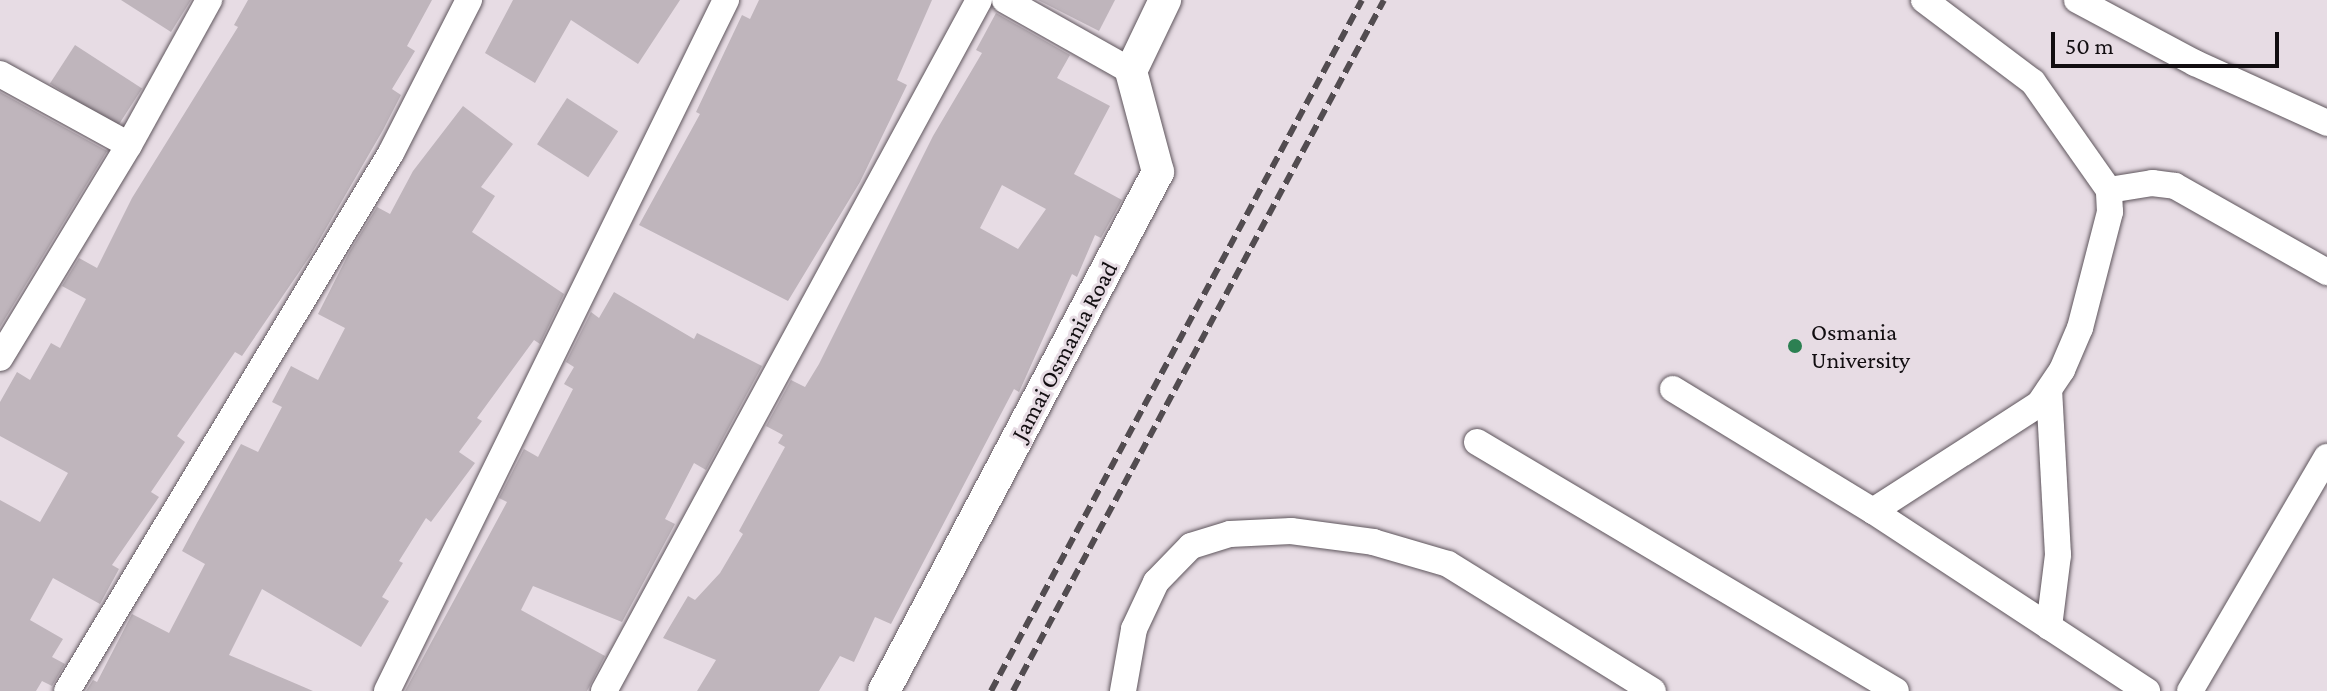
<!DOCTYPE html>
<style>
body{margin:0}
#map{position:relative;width:2327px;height:691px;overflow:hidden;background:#e7dce4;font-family:"Crimson Pro",serif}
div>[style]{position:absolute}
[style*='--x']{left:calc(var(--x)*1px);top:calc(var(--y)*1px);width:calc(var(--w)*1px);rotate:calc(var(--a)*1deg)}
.building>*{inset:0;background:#bfb5bc;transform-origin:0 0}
.roads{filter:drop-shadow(0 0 2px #5f565d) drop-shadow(0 0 2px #5f565d)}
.minor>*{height:26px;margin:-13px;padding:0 13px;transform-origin:13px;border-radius:13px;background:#fff}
.tertiary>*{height:32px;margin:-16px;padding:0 16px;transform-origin:16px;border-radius:16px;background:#fff}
.rail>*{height:6px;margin-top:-3px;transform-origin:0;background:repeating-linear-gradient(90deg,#524c50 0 12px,transparent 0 18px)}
.dots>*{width:22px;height:22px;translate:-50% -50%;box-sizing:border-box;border:4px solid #e7dce4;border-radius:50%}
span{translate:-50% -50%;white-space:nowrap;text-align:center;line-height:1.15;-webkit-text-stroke:6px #e7dce4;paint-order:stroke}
.poi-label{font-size:24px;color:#120e11}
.left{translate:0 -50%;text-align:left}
.street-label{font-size:24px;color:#120e11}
.scale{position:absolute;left:2051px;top:32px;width:228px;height:36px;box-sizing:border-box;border:4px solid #120e11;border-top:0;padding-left:10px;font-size:24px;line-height:28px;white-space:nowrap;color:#120e11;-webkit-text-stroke:6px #e7dce4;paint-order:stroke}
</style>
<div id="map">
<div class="building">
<div style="clip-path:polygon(121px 0,191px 0,171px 32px)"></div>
<div style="clip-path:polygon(248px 0,432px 0,407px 46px,415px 51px,392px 89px,401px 95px,383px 130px,310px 256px,242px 356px,235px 352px,177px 436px,185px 442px,151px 492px,159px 497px,112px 565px,119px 569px,100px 604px,53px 578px,30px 620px,63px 639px,52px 657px,65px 664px,52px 686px,42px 681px,36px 691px,0 691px,0 500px,40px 522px,68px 473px,0 436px,0 402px,17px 372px,30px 380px,51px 343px,60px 348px,86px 299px,62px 286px,79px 258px,97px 268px,132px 198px,238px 27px,234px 25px)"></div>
<div style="clip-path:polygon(513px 0,680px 0,638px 64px,571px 20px,535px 83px,485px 53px)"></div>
<div style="clip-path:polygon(759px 0,932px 0,897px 80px,907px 85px,860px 182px,788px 301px,639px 225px,700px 114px,696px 112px,742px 15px,750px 19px)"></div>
<div style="clip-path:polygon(1038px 0,1115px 0,1099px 31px)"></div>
<div style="clip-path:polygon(evenodd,996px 13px,1070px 55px,1057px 78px,1110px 106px,1074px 174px,1122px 200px,1101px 238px,1095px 235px,1077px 277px,1072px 274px,1019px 392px,1014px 389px,891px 624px,875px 617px,854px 662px,840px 656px,819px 691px,697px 691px,716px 660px,663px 638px,688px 596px,695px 600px,720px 573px,743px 534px,739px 531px,785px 447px,778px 443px,783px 435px,766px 426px,791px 380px,805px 387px,819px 364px,933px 136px,982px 53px,976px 50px,996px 13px,1002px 185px,1046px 209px,1018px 249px,980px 228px,1002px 185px)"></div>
<div style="left:75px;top:45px;width:80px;height:46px;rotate:33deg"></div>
<div style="clip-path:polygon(0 92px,107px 151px,0 327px)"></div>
<div style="left:567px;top:98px;width:61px;height:55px;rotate:33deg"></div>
<div style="clip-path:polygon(463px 106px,513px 144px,481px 187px,495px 196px,472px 232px,564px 294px,540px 344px,534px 340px,477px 418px,482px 421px,459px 452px,475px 463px,431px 522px,426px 518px,399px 561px,403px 563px,382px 597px,389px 601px,361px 647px,262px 589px,229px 655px,313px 691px,86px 691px,93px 680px,97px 682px,132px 614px,169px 633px,205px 564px,182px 551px,197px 523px,241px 444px,258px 452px,282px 407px,272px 402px,291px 366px,318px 380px,345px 328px,318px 314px,350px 251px,377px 207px,390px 214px,413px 171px)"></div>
<div style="clip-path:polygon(614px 292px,694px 339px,697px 333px,762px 366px,706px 470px,694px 463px,665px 519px,675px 524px,622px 622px,533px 586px,521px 610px,605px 656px,587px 691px,405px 691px,507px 502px,499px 498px,524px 449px,538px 457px,573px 389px,564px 384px,574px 367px,566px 362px,591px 312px,599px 318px)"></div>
</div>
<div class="roads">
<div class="minor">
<div style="--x:1005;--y:0;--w:145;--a:29.4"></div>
<div style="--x:1924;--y:0;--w:136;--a:37"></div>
<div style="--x:2033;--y:82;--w:132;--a:54.9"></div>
<div style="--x:2077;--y:0;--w:134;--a:28.1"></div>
<div style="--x:2195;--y:63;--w:145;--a:24.4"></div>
<div style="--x:0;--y:74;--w:147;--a:28.8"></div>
<div style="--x:0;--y:358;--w:249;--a:-58.8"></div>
<div style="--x:129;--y:145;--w:166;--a:-61.1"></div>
<div style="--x:1673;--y:389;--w:234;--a:31.4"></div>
<div style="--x:1873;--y:511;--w:328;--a:33.3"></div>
<div style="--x:1477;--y:442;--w:487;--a:30.7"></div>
<div style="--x:1873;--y:511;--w:197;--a:-32.8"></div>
<div style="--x:2039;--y:404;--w:41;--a:-55.9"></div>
<div style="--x:2062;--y:370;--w:46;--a:-66.8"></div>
<div style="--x:2080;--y:328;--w:120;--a:-75.5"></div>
<div style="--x:2110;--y:212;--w:22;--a:-93"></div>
<div style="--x:2109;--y:190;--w:44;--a:-9.2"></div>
<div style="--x:2152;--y:183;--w:23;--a:7"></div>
<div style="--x:2175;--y:186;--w:175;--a:29.5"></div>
<div style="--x:2049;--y:627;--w:73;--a:-82.9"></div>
<div style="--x:2058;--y:555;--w:165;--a:-93.1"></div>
<div style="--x:67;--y:691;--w:628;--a:-58.94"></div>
<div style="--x:391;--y:153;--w:172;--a:-63"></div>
<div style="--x:387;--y:691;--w:770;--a:-63.87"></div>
<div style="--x:604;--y:691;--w:786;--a:-61.51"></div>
<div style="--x:1123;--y:691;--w:63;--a:-79.9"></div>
<div style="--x:1134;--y:629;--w:52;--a:-64.9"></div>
<div style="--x:1156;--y:582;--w:50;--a:-45.8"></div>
<div style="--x:1191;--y:546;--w:41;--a:-17.1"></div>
<div style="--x:1230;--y:534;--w:61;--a:-2.8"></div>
<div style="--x:1291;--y:531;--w:83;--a:7.6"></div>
<div style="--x:1373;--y:542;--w:78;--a:16.3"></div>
<div style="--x:1448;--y:564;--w:241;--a:31.8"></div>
<div style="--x:2190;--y:691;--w:271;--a:-59.7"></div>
</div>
<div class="tertiary">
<div style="--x:884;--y:691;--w:587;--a:-62.17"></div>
<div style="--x:1158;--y:172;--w:105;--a:-105"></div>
<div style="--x:1131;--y:71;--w:79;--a:-64.4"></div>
</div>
</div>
<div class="rail">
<div style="--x:991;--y:691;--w:784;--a:-61.77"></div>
<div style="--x:1013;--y:691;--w:784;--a:-61.77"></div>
</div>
<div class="dots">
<div style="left:1795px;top:346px;background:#2c8052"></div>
</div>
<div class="poi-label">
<span class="left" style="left:1811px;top:346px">Osmania<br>University</span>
</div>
<div class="street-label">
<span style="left:1064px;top:351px;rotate:-62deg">Jamai Osmania Road</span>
</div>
<div class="scale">50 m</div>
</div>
